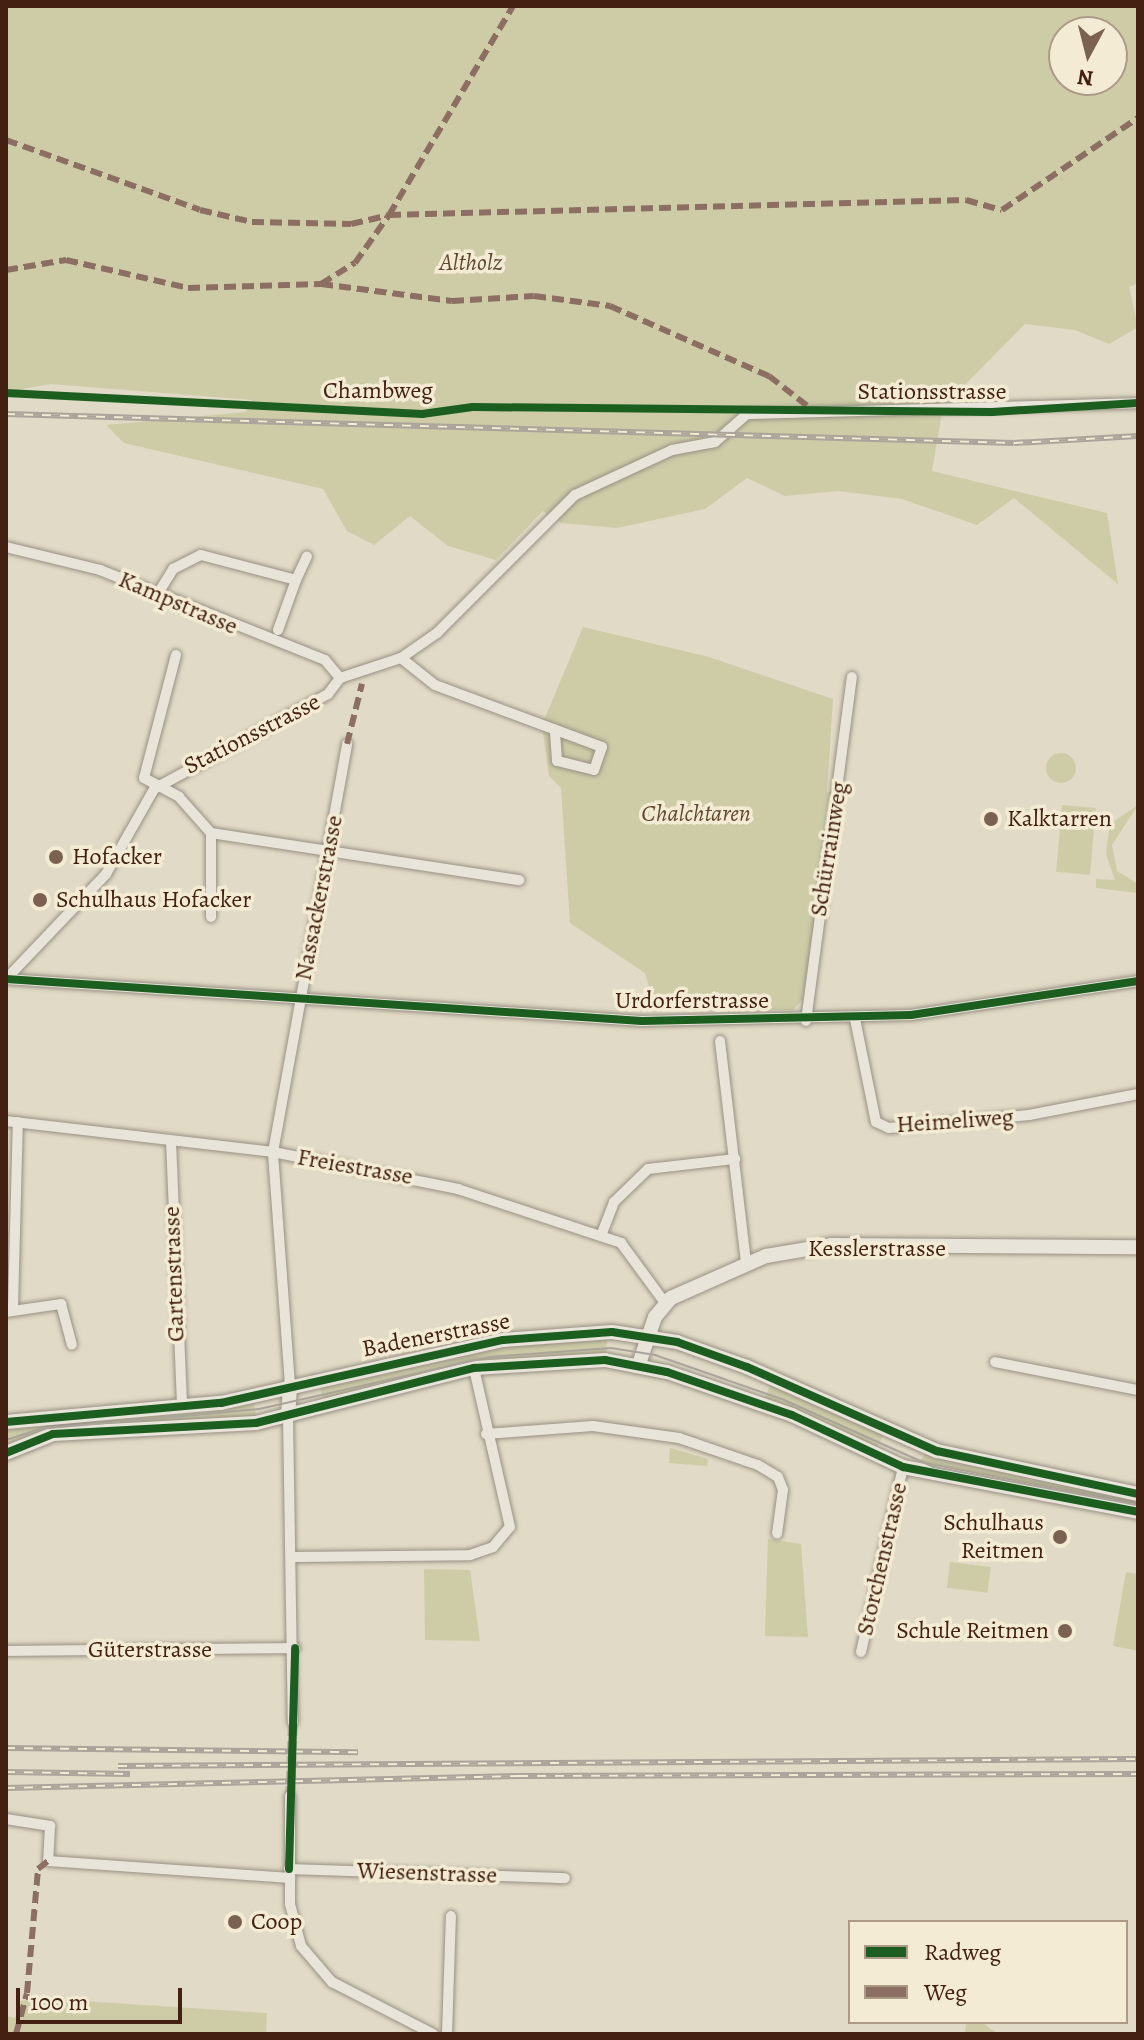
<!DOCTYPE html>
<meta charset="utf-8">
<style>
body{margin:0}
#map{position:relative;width:1144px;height:2040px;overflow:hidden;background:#e1dac6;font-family:Alegreya,serif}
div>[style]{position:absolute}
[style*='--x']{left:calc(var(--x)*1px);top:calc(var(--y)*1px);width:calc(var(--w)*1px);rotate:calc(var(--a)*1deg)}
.green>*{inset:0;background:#cdcca7;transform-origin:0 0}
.round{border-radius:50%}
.minor-tunnel>*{height:10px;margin-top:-5px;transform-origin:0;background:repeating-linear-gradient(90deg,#c1b5a2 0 10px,transparent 0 15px)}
.roads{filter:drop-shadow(0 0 2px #989083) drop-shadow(0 0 2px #989083)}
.minor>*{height:10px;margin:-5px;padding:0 5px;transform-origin:5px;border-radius:5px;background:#e8e4da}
.secondary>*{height:14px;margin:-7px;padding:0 7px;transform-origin:7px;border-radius:7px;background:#e8e4da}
.tram>*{height:2px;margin:-1px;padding:0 1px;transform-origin:1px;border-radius:1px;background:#aaa49b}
.rail>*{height:6px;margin-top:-3px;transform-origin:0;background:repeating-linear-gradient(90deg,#f3ebd3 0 9px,#aaa49b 0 18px);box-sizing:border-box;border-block:2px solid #aaa49b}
.quiet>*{height:6px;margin-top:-3px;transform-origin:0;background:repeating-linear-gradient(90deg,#8d6e63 0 12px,transparent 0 18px)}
.cycleway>*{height:8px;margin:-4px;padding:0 4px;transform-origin:4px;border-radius:4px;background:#1b5e20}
.dots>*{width:22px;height:22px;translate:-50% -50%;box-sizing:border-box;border:4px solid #f3ebd3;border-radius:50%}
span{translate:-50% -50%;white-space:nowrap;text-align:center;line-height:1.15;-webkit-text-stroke:7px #f3ebd3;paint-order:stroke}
.park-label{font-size:24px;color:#614831;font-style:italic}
.street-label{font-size:24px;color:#432012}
.poi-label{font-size:24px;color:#432012}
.left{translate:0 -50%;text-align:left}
.right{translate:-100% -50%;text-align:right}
.frame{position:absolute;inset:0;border:8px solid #432012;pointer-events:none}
.legend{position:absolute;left:848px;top:1920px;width:280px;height:104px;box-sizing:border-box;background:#f3ebd3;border:2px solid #ad9a86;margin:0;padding:10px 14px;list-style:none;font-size:24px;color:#432012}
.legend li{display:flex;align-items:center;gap:16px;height:40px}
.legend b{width:40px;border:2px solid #ad9a86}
.north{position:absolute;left:1048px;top:16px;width:80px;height:80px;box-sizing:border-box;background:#f3ebd3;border:2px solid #ad9a86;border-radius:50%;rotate:187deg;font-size:22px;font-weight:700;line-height:32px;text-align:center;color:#432012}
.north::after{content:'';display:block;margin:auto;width:28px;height:36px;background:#7a6151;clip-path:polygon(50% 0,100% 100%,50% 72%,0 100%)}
.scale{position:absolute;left:16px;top:1988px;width:166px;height:36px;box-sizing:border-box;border:4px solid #432012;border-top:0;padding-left:10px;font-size:24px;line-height:28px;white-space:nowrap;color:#432012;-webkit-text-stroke:6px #f3ebd3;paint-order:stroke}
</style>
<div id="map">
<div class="green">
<div style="clip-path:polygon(evenodd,6px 6px,1138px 6px,1138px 283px,1129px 287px,1138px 327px,1109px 344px,1075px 330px,1025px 324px,943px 407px,932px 471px,1107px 513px,1118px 584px,1014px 498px,977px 525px,902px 499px,838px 491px,785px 496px,747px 478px,705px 509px,617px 528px,561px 523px,543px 511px,496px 560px,448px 546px,410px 516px,374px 545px,347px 531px,323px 489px,124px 443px,106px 425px,246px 412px,252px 400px,51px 384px,6px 392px,6px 6px,1064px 32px,1112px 32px,1112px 80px,1064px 80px,1064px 32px)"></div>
<div style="clip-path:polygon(583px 627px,709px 657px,833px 699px,827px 792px,835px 793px,803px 999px,793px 1010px,656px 1010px,645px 973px,570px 923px,561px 788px,549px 776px,542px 725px)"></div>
<div class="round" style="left:1046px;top:753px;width:30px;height:30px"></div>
<div style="left:1062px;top:805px;width:34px;height:67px;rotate:5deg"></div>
<div style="clip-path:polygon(1138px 805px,1112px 845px,1117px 871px,1138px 884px,1138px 893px,1096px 888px,1096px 879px,1115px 880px,1106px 854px,1110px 824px)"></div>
<div style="clip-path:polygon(607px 1336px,606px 1354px,490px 1360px,324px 1404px,320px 1386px,503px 1346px)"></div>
<div style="left:772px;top:1382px;width:123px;height:21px;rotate:25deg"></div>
<div style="clip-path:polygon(253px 1399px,256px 1416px,38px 1433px,6px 1449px,6px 1426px)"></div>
<div style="clip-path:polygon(670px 1448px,708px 1459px,707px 1466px,669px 1463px)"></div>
<div style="clip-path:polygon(925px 1454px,1138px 1497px,1138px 1509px,919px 1463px)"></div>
<div style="clip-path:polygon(768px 1539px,801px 1544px,808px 1637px,765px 1636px)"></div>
<div style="left:950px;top:1562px;width:41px;height:26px;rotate:7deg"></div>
<div style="clip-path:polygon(424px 1569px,470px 1570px,480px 1641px,425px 1640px)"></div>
<div style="clip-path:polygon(1126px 1572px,1138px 1574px,1138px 1651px,1113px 1646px)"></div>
<div style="clip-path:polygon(35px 1998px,267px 2013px,266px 2034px,6px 2034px,6px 2016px,15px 2018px,21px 2001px)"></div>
<div style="clip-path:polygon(966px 2022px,981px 2022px,998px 2034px,965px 2034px)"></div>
</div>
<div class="minor-tunnel">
<div style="--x:290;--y:1796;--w:74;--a:-87.7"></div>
</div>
<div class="roads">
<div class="minor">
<div style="--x:6;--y:547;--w:97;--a:13.7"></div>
<div style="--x:100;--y:570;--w:242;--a:21.8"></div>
<div style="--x:325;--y:660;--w:23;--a:50"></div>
<div style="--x:157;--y:595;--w:31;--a:-58"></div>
<div style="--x:173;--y:569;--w:31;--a:-27"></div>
<div style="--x:201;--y:555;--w:98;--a:14.7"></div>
<div style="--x:296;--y:580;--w:26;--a:-65"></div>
<div style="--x:278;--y:630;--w:53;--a:-70.2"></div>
<div style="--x:176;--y:655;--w:127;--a:104.6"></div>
<div style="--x:144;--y:778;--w:40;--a:28"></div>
<div style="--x:179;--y:797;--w:48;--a:48.4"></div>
<div style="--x:211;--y:833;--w:84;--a:90"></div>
<div style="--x:401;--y:658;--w:43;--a:38.5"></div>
<div style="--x:435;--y:685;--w:178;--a:20.4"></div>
<div style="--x:602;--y:747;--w:24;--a:109"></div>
<div style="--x:594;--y:770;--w:38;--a:-166"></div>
<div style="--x:557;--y:761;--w:31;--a:-94"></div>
<div style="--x:340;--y:678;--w:64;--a:-18.2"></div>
<div style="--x:401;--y:658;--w:44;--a:-34.8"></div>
<div style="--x:437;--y:633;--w:195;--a:-45"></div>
<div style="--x:575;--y:495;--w:107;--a:-24.9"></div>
<div style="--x:672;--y:450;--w:44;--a:-10.5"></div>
<div style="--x:715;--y:442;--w:43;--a:-41.2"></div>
<div style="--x:747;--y:414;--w:391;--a:-1.6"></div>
<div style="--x:211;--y:833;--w:312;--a:8.7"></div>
<div style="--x:9;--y:976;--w:141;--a:-46.4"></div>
<div style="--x:106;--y:874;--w:98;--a:-60.5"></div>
<div style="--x:154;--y:789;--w:198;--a:-28.6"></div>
<div style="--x:328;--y:694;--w:20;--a:-53"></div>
<div style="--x:6;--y:979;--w:637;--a:3.78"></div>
<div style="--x:642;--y:1021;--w:269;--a:-1.3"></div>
<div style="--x:911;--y:1015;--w:230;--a:-8.5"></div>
<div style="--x:855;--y:1019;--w:105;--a:78.5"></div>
<div style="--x:876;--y:1122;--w:14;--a:25"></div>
<div style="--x:889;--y:1128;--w:141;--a:-5.3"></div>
<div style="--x:1029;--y:1115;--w:111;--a:-10.9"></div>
<div style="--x:806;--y:1021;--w:347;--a:-82.4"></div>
<div style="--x:720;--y:1041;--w:222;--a:83.3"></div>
<div style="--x:6;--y:1121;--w:269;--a:6.6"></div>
<div style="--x:273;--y:1152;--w:189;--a:11.3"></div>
<div style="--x:458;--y:1189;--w:172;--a:18.3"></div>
<div style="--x:621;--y:1243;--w:74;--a:53.7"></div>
<div style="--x:171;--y:1141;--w:267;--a:87.6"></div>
<div style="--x:601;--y:1236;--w:36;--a:-69"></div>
<div style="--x:614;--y:1202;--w:47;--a:-44.1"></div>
<div style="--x:648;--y:1169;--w:88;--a:-6.6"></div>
<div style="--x:13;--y:1307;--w:185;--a:-88.5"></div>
<div style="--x:6;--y:1312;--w:56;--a:-8.3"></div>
<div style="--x:61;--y:1304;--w:42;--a:75"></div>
<div style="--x:995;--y:1362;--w:146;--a:11.1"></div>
<div style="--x:290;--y:1385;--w:234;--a:-94.2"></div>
<div style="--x:273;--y:1152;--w:415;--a:-79.7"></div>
<div style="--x:288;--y:1416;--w:306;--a:89.1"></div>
<div style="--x:486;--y:1434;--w:107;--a:-4.3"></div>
<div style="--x:593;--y:1426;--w:87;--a:7.9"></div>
<div style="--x:679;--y:1438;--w:83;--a:18.9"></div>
<div style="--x:758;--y:1465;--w:23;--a:31"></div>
<div style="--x:778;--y:1477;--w:14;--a:69"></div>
<div style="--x:783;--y:1490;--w:44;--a:97.8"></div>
<div style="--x:293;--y:1557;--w:177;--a:-0.6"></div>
<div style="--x:470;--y:1555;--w:24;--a:-19"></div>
<div style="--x:493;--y:1547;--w:26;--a:-50"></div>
<div style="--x:510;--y:1527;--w:163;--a:-102.8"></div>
<div style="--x:6;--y:1651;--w:289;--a:-0.6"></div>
<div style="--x:861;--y:1652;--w:190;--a:-77.2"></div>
<div style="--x:290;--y:1796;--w:108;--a:90"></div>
<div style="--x:290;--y:1904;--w:43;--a:75.3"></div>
<div style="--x:301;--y:1946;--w:48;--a:49.3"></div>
<div style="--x:332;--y:1982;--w:114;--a:27.2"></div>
<div style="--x:6;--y:1819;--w:45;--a:9"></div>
<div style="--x:50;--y:1826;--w:35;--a:93"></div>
<div style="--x:48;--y:1861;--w:243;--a:4"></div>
<div style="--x:289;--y:1869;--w:276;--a:1.9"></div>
<div style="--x:447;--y:2034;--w:118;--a:-88.1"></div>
</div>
<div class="secondary">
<div style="--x:639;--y:1364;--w:50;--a:-71.2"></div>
<div style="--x:655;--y:1317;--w:25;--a:-50"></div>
<div style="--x:671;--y:1298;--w:104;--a:-23.9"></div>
<div style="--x:766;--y:1256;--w:67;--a:-9.5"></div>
<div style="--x:832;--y:1245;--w:306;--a:0.4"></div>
<div style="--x:288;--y:1416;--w:31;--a:-86"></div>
<div style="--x:6;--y:1422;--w:216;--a:-5.1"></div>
<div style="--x:221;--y:1403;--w:289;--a:-12.6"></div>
<div style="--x:503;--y:1340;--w:109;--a:-4.2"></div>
<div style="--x:612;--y:1332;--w:66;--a:8.7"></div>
<div style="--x:677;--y:1342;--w:74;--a:19.7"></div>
<div style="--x:747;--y:1367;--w:208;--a:23.9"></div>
<div style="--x:937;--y:1451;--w:206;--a:12.1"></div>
<div style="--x:6;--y:1453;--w:51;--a:-22"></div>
<div style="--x:53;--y:1434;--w:203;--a:-3.1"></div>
<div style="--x:256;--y:1423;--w:225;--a:-14.2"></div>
<div style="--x:474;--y:1368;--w:131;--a:-3.5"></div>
<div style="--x:605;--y:1360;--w:63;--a:11"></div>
<div style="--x:667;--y:1372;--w:132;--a:19"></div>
<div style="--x:792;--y:1415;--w:123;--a:25.1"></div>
<div style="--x:903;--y:1467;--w:239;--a:10.8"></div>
</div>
</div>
<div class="tram">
<div style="--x:6;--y:1440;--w:35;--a:-18"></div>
<div style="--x:39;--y:1429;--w:221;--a:-5.2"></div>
<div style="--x:259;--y:1409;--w:236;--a:-12.7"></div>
<div style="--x:489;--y:1357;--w:122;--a:-4.2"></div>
<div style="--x:611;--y:1348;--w:45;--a:9"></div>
<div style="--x:655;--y:1355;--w:137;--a:19.2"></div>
<div style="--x:784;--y:1400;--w:164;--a:24.1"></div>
<div style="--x:934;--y:1467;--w:208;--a:10.6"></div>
</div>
<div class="rail">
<div style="--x:6;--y:414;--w:1008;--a:1.65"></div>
<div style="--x:1014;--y:443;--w:124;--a:-3.2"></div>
<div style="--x:6;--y:1748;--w:352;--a:0.7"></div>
<div style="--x:118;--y:1766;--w:1020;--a:-0.39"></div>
<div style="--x:6;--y:1772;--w:124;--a:0.9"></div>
<div style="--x:6;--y:1788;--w:513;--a:-1.34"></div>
<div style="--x:519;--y:1776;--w:619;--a:-0.19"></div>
</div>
<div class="quiet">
<div style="--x:6;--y:140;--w:206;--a:19.8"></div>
<div style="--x:200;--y:210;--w:53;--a:13"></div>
<div style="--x:252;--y:222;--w:99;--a:1.2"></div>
<div style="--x:351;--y:224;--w:39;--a:-13"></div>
<div style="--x:389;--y:215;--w:577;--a:-1.49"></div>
<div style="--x:966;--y:200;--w:37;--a:16"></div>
<div style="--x:1002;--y:210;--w:164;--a:-34.1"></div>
<div style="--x:6;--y:270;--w:61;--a:-9.5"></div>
<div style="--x:66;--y:260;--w:125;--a:12.9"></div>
<div style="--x:188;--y:288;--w:133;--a:-1.7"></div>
<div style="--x:321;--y:284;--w:132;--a:7.4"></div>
<div style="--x:452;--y:301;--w:82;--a:-3.5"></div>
<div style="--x:534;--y:296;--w:77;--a:7.5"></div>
<div style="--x:610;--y:306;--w:174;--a:23.8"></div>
<div style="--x:769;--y:376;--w:58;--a:38"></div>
<div style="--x:321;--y:284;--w:40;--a:-32"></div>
<div style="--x:355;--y:263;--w:59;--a:-54.7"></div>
<div style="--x:389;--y:215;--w:243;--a:-59.3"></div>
<div style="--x:347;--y:744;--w:62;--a:-76"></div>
<div style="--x:16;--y:2034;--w:42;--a:-75"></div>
<div style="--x:27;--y:1993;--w:124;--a:-84.9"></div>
<div style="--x:38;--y:1869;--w:13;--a:-39"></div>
</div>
<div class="cycleway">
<div style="--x:6;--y:393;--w:417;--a:2.9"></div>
<div style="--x:422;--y:414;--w:51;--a:-7.8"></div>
<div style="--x:473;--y:407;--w:519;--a:0.55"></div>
<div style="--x:992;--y:412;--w:146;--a:-3.5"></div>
<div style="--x:6;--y:979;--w:637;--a:3.78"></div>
<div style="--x:642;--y:1021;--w:269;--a:-1.3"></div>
<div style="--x:911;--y:1015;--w:230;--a:-8.5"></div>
<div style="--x:6;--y:1422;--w:216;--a:-5.1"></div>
<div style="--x:221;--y:1403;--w:289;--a:-12.6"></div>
<div style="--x:503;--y:1340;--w:109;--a:-4.2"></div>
<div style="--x:612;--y:1332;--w:66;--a:8.7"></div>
<div style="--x:677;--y:1342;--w:74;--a:19.7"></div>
<div style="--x:747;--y:1367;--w:208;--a:23.9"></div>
<div style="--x:937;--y:1451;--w:206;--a:12.1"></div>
<div style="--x:6;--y:1453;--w:51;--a:-22"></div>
<div style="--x:53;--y:1434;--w:203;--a:-3.1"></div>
<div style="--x:256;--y:1423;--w:225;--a:-14.2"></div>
<div style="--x:474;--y:1368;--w:131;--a:-3.5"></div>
<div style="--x:605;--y:1360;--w:63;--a:11"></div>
<div style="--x:667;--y:1372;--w:132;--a:19"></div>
<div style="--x:792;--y:1415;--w:123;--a:25.1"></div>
<div style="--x:903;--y:1467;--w:239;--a:10.8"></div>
<div style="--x:289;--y:1869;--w:221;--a:-88.4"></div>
</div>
<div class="dots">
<div style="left:991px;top:819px;background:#7a6151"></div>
<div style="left:56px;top:857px;background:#7a6151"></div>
<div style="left:40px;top:900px;background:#7a6151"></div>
<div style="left:1060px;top:1537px;background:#7a6151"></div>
<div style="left:1065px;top:1631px;background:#7a6151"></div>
<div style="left:235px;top:1922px;background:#7a6151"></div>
</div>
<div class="park-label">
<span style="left:471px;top:263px">Altholz</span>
<span style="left:696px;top:814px">Chalchtaren</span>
</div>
<div class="street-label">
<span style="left:378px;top:391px">Chambweg</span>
<span style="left:932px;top:392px">Stationsstrasse</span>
<span style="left:178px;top:603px;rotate:23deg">Kampstrasse</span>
<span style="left:252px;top:734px;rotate:-27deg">Stationsstrasse</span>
<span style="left:829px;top:849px;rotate:-81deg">Schürrainweg</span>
<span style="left:319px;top:898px;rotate:-79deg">Nassackerstrasse</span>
<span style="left:692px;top:1001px">Urdorferstrasse</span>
<span style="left:955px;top:1121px;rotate:-4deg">Heimeliweg</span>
<span style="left:355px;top:1167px;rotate:10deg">Freiestrasse</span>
<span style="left:877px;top:1249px">Kesslerstrasse</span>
<span style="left:174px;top:1274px;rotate:-92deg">Gartenstrasse</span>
<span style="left:436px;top:1335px;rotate:-11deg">Badenerstrasse</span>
<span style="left:882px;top:1559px;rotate:-77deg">Storchenstrasse</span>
<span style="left:150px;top:1650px">Güterstrasse</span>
<span style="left:427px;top:1873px;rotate:2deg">Wiesenstrasse</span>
</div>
<div class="poi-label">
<span class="left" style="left:1007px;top:819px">Kalktarren</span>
<span class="left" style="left:72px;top:857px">Hofacker</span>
<span class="left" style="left:56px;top:900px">Schulhaus Hofacker</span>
<span class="right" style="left:1044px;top:1537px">Schulhaus<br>Reitmen</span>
<span class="right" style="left:1049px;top:1631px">Schule Reitmen</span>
<span class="left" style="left:251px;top:1922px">Coop</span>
</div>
<div class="frame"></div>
<ul class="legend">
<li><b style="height:10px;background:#1b5e20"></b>Radweg</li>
<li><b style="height:10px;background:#8d6e63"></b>Weg</li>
</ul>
<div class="north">N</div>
<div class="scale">100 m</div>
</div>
